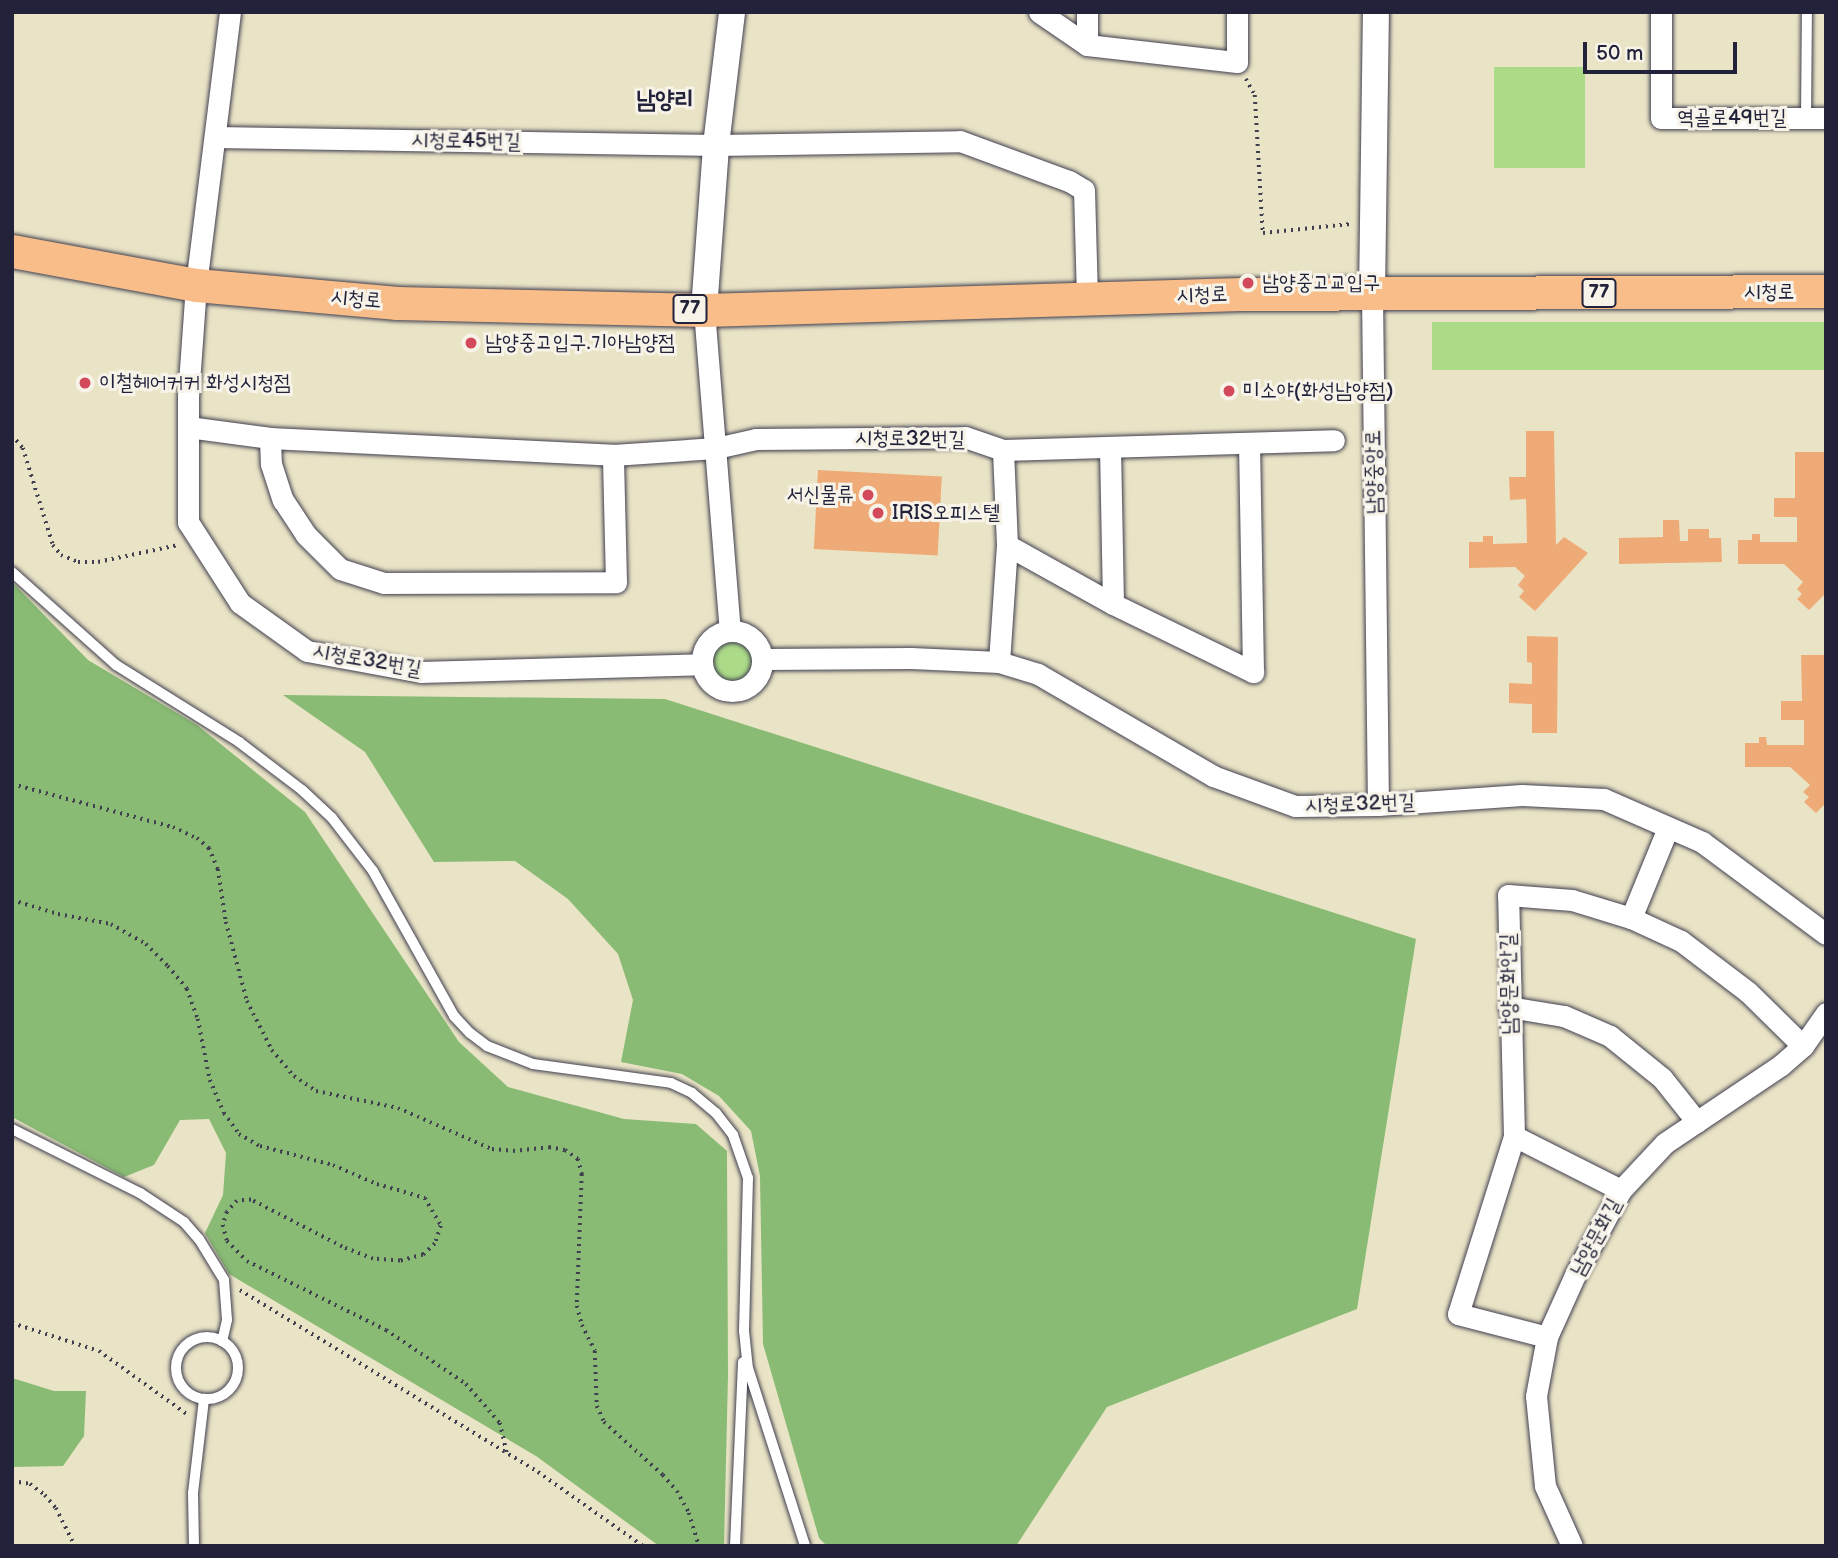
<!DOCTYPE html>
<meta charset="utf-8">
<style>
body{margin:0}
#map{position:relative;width:1838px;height:1558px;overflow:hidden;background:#eae4c6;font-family:"Balsamiq Sans","Poor Story",sans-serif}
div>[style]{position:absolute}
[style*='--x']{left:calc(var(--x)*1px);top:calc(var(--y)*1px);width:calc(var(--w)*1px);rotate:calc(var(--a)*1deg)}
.green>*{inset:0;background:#acdb88;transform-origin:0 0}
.round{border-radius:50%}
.forest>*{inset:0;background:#89bb74}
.building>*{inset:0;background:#eeab78;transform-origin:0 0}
.path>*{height:3.5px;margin-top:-1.75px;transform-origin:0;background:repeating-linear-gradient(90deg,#403f50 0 2px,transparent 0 7px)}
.roads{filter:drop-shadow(0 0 2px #403f50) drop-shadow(0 0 2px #403f50)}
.service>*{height:10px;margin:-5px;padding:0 5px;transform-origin:5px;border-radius:5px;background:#fff}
.service>.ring{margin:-5px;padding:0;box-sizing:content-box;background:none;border:10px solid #fff;border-radius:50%}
.minor>*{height:21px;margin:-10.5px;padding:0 10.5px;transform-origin:10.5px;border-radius:10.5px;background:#fff}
.minor>.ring{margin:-10.5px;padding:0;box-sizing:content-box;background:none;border:21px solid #fff;border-radius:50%}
.tertiary>*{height:26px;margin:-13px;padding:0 13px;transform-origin:13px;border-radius:13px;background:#fff}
.primary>*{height:33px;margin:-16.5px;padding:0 16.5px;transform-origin:16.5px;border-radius:16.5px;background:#f8bd89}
.dots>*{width:19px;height:19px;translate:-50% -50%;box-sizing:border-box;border:4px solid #f7f3e8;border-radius:50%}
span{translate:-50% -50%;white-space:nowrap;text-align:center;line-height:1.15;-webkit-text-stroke:6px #f7f3e8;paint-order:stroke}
.shield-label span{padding:2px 5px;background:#f7f3e8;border:2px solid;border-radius:5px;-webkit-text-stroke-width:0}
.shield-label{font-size:19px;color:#22223b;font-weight:700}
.street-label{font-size:21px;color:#22223b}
.poi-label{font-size:21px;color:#22223b}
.left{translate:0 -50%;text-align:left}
.right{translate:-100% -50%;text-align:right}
.quarter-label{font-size:24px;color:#22223b;font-weight:700}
.frame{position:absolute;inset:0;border:14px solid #22223b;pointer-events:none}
.scale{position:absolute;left:1583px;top:42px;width:154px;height:32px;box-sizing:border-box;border:4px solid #22223b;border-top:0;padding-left:9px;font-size:21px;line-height:24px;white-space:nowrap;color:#22223b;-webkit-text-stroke:5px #f7f3e8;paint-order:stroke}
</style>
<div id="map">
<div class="green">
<div style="left:1585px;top:67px;width:101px;height:91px;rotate:90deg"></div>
<div style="left:1826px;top:322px;width:48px;height:394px;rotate:90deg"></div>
<div class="round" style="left:712px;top:641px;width:40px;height:40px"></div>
</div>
<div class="forest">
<div style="clip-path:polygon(12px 582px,88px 660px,197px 725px,305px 812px,459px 1042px,508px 1087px,624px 1119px,696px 1124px,727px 1151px,728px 1376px,724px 1546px,659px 1546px,536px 1456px,229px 1274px,205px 1233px,223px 1195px,226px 1153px,209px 1119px,180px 1120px,154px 1165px,124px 1177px,12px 1117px)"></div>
<div style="clip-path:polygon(283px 695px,665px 699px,1416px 939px,1357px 1309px,1107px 1407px,1016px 1546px,827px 1546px,819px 1538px,763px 1344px,760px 1176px,751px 1131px,719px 1096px,682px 1074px,621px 1062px,633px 1000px,618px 954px,568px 899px,515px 861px,434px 862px,365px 752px)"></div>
<div style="clip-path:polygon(12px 1378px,54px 1391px,86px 1391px,84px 1436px,63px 1466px,12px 1467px)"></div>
</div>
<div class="building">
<div style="clip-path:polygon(1526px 431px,1554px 431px,1556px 545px,1564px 537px,1588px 553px,1535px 611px,1519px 597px,1524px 591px,1518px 585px,1525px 576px,1515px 567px,1469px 568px,1469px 542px,1483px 542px,1483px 536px,1493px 536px,1493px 544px,1527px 543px,1526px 499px,1510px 500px,1509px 477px,1526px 477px)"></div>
<div style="clip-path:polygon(1795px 452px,1825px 452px,1826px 593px,1809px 610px,1797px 599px,1802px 594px,1797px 589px,1803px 582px,1784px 564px,1738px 564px,1738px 540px,1752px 540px,1752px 534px,1760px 534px,1760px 542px,1797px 542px,1797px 517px,1774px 517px,1774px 498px,1795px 498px)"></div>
<div style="left:818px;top:470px;width:124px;height:79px;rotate:3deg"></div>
<div style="clip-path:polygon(1663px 520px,1679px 520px,1680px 541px,1688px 541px,1688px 529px,1709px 529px,1709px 538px,1721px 538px,1722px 562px,1619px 564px,1619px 538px,1663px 537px)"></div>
<div style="clip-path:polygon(1527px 636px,1558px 637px,1557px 733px,1532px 733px,1532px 704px,1509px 703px,1509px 683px,1532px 684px,1532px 663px,1527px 662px)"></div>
<div style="clip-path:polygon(1801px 655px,1826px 655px,1826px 803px,1816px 813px,1804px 802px,1809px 797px,1803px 792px,1810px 785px,1790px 767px,1745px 767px,1745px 743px,1759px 743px,1759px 737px,1766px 737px,1767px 745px,1804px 745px,1804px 720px,1781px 720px,1781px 701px,1802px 701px)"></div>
</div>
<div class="path">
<div style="--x:1246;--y:79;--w:18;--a:61"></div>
<div style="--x:1255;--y:95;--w:138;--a:86.7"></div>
<div style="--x:1263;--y:233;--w:88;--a:-5.8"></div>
<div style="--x:12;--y:435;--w:17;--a:50"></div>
<div style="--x:23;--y:448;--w:102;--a:72.8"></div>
<div style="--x:53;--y:545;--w:13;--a:51"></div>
<div style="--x:61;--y:555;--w:18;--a:22"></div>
<div style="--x:78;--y:562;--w:20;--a:0"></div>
<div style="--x:98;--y:562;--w:82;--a:-12"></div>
<div style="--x:12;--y:784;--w:167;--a:15"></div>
<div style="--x:173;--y:827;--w:26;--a:25"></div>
<div style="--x:197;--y:838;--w:16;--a:40"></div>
<div style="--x:209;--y:848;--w:23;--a:67"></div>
<div style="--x:218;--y:869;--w:54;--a:81.4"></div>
<div style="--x:226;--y:922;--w:82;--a:75.1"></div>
<div style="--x:247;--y:1001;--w:55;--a:63"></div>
<div style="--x:272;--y:1050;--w:34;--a:50"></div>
<div style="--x:294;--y:1076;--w:27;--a:34"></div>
<div style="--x:316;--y:1091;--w:84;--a:11.7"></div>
<div style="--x:398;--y:1108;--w:103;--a:23.6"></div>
<div style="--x:492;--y:1149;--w:21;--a:5"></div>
<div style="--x:513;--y:1151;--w:36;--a:-6"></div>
<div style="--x:549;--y:1147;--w:16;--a:11"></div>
<div style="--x:565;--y:1150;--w:16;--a:35"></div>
<div style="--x:578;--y:1159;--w:16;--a:75"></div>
<div style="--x:582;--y:1174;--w:132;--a:92.2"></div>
<div style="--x:577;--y:1306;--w:20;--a:75"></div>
<div style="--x:582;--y:1325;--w:29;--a:63"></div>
<div style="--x:595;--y:1351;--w:55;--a:87.9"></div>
<div style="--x:597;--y:1406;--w:17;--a:66"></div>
<div style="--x:604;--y:1422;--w:79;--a:41.9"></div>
<div style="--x:663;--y:1475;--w:21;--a:49"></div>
<div style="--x:677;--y:1491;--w:25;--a:61"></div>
<div style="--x:689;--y:1513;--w:34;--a:73"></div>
<div style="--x:12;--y:900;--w:48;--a:16.9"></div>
<div style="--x:58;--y:914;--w:54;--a:10.7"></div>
<div style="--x:111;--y:924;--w:40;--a:29.7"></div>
<div style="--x:146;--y:944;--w:31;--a:45"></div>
<div style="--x:168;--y:966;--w:30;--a:50"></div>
<div style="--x:187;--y:989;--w:32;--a:70"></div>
<div style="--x:198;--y:1019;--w:62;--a:78.9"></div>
<div style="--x:210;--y:1080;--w:36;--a:67"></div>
<div style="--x:224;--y:1113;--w:26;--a:54"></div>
<div style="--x:239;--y:1134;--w:24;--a:30"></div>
<div style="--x:260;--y:1146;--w:75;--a:14.6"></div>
<div style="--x:333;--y:1165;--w:48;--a:23.4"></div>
<div style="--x:377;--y:1184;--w:50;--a:16.3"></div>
<div style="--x:425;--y:1198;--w:32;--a:60"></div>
<div style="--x:441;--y:1226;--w:19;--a:108"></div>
<div style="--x:435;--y:1244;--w:16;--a:137"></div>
<div style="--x:423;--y:1255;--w:24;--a:165"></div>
<div style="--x:400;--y:1261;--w:27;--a:-176"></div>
<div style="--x:373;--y:1259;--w:33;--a:-159"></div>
<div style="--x:342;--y:1247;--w:102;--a:-152.7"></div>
<div style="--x:251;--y:1200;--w:14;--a:176"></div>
<div style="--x:237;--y:1201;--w:15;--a:132"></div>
<div style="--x:227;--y:1212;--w:14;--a:107"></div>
<div style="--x:223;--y:1225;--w:16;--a:76"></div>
<div style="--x:227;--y:1241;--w:28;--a:45"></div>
<div style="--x:247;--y:1261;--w:155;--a:26.4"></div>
<div style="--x:386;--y:1330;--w:97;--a:34"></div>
<div style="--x:466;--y:1384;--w:52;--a:48.9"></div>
<div style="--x:500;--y:1423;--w:31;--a:77"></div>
<div style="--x:240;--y:1290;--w:349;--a:31.4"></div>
<div style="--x:538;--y:1472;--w:128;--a:35.2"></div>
<div style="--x:12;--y:1323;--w:91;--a:17.8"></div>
<div style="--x:99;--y:1351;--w:110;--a:35.7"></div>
<div style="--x:12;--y:1481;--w:18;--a:9"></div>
<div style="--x:30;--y:1484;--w:19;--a:36"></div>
<div style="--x:45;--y:1495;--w:17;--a:50"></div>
<div style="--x:56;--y:1508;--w:42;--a:63.4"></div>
</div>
<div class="roads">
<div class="service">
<div style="--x:1806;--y:118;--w:106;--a:-89.5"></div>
<div style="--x:12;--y:572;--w:140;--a:41.8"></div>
<div style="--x:116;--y:665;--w:145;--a:32"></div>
<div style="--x:239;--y:742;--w:79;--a:37.3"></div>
<div style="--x:302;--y:790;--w:41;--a:43"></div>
<div style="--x:332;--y:818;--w:67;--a:52.3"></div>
<div style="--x:373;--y:871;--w:166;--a:60.8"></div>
<div style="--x:454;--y:1016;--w:23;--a:47"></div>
<div style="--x:470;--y:1033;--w:21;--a:37"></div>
<div style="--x:487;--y:1046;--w:49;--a:21.4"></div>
<div style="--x:533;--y:1064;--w:139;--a:7.8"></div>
<div style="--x:671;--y:1083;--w:23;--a:25"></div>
<div style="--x:692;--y:1093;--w:31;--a:40"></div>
<div style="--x:716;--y:1113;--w:28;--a:52"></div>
<div style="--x:733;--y:1135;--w:46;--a:70.8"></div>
<div style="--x:748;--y:1178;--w:153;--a:91.5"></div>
<div style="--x:744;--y:1331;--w:37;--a:84"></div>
<div style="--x:748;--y:1368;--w:187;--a:72.2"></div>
<div style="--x:12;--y:1129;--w:143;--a:26.6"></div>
<div style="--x:140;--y:1193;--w:53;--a:33.4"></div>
<div style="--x:184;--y:1222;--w:23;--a:49"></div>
<div style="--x:199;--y:1239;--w:48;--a:58.6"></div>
<div style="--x:224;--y:1280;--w:40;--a:85.7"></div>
<div style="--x:227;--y:1320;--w:22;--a:103"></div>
<div class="ring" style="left:176px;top:1337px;width:52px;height:52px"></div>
<div style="--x:194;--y:1546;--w:53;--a:-91.1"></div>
<div style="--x:193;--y:1493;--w:95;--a:-83.3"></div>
<div style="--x:735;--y:1546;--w:184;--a:-87.5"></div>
</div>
<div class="minor">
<div style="--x:230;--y:12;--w:275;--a:97.1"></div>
<div style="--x:196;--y:285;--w:111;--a:94.1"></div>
<div style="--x:188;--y:396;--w:126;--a:90"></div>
<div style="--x:188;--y:522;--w:96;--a:57.3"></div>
<div style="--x:240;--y:603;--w:82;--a:35.6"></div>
<div style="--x:307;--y:651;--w:116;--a:10.4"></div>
<div style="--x:421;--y:672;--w:280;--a:-1.6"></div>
<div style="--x:1039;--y:12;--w:58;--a:34.5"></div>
<div style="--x:1087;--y:45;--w:151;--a:6.5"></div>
<div style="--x:1237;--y:62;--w:50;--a:-90"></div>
<div style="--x:1661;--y:12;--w:106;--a:90"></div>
<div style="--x:1661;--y:118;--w:165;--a:0"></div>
<div style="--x:1087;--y:45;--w:33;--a:-90"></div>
<div style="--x:215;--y:137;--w:501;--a:0.91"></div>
<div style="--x:716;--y:145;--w:244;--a:-0.9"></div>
<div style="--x:960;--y:141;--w:116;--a:20.2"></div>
<div style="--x:1069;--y:181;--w:17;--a:31"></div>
<div style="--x:1084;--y:190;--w:108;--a:88.4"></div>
<div style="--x:1372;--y:294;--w:511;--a:89.33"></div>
<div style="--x:704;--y:310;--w:321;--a:85.4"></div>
<div style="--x:188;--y:427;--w:83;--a:7.6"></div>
<div style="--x:270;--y:438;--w:343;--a:2.8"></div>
<div style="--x:613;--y:455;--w:103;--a:-3.9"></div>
<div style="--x:716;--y:448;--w:41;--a:-12.7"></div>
<div style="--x:756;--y:439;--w:209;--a:-0.5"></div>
<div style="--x:965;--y:437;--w:40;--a:18.9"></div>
<div style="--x:1003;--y:450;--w:331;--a:-1.7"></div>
<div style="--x:270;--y:438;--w:26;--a:88"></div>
<div style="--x:271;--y:464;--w:38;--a:72"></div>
<div style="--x:283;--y:500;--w:42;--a:56.7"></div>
<div style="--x:306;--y:535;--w:48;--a:45"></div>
<div style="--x:340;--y:569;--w:46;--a:17.7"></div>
<div style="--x:384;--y:583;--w:232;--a:-0.2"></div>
<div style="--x:616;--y:582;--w:127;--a:-91.4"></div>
<div style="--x:1110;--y:447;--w:157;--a:88.9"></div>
<div style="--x:1007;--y:545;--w:121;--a:29.1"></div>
<div style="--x:1113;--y:604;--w:156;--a:25.9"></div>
<div style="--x:1253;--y:672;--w:229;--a:-91"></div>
<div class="ring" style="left:702px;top:631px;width:39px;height:39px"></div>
<div style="--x:763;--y:659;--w:148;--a:-0.4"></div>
<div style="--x:911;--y:658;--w:88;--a:2.6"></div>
<div style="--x:999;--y:662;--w:41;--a:17.1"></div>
<div style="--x:1038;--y:674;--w:203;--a:30.2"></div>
<div style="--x:1213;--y:776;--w:87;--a:20.1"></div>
<div style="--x:1295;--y:806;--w:83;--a:-0.7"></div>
<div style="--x:1378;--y:805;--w:144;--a:-4"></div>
<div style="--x:1522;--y:795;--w:82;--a:2.8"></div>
<div style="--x:1604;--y:799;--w:107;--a:23.7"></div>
<div style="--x:1702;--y:842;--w:154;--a:36.6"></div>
<div style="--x:999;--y:662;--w:117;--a:-86.1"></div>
<div style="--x:1007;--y:545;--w:95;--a:-92.4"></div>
<div style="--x:1631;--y:918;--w:97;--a:-67.7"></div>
<div style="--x:1509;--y:1007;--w:56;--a:9.3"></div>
<div style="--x:1564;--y:1016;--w:50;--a:23.5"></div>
<div style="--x:1610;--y:1036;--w:67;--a:38.9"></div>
<div style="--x:1662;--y:1078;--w:56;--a:51.5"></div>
<div style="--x:1514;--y:1136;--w:120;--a:26.8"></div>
<div style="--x:1547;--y:1337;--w:92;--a:-165.5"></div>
<div style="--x:1458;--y:1314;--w:187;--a:-72.5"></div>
<div style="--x:1514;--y:1136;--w:241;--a:-91.4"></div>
<div style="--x:1508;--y:895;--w:64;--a:4.5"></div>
<div style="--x:1572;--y:900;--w:62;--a:17"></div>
<div style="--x:1631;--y:918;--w:55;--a:24.7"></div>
<div style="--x:1681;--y:941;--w:84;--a:37.3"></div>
<div style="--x:1748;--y:992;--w:77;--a:44.5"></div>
<div style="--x:1572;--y:1546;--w:66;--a:-114.2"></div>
<div style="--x:1545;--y:1486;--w:90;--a:-95.7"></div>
<div style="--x:1536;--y:1396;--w:60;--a:-79.4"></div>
<div style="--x:1547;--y:1337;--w:68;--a:-65.7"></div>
<div style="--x:1575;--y:1275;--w:97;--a:-61.6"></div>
<div style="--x:1621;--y:1190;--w:64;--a:-46.9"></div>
<div style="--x:1665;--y:1143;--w:140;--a:-33.9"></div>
<div style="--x:1781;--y:1065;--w:29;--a:-41"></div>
<div style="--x:1803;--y:1046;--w:40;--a:-55.1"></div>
</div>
<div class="tertiary">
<div style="--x:1372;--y:294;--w:282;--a:-89.2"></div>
<div style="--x:704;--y:310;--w:165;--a:-85.8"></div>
<div style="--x:716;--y:145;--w:134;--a:-83.1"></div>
</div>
<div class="primary">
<div style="--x:12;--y:251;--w:187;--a:10.5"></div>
<div style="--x:196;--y:285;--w:202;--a:5.1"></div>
<div style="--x:397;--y:303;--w:307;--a:1.3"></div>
<div style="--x:704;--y:310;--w:537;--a:-1.71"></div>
<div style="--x:1241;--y:294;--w:585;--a:-0.29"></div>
</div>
</div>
<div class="dots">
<div style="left:1248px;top:283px;background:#d1495b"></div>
<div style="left:471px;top:343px;background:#d1495b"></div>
<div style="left:85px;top:383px;background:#d1495b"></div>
<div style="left:1229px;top:391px;background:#d1495b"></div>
<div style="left:868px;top:495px;background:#d1495b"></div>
<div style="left:878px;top:513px;background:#d1495b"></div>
</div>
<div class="shield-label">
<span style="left:1599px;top:293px">77</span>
<span style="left:690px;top:309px">77</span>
</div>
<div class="street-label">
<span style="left:1732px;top:118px">역골로49번길</span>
<span style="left:466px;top:141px;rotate:1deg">시청로45번길</span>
<span style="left:1769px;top:292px">시청로</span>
<span style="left:1202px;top:295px;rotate:-2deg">시청로</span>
<span style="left:356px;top:299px;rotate:5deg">시청로</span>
<span style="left:910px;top:439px;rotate:1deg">시청로32번길</span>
<span style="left:1374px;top:472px;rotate:-91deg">남양중앙로</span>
<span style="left:367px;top:660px;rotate:10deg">시청로32번길</span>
<span style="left:1360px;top:804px;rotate:-2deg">시청로32번길</span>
<span style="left:1509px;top:984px;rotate:-91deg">남양문화안길</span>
<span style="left:1596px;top:1237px;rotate:-62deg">남양문화길</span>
</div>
<div class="poi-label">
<span class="left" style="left:1262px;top:283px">남양중고교입구</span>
<span class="left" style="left:485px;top:343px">남양중고입구.기아남양점</span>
<span class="left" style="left:99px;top:383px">이철헤어커커 화성시청점</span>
<span class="left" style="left:1243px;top:391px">미소야(화성남양점)</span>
<span class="right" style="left:854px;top:495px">서신물류</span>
<span class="left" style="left:892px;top:513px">IRIS오피스텔</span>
</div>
<div class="quarter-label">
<span style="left:665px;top:100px">남양리</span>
</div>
<div class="frame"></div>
<div class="scale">50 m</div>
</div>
